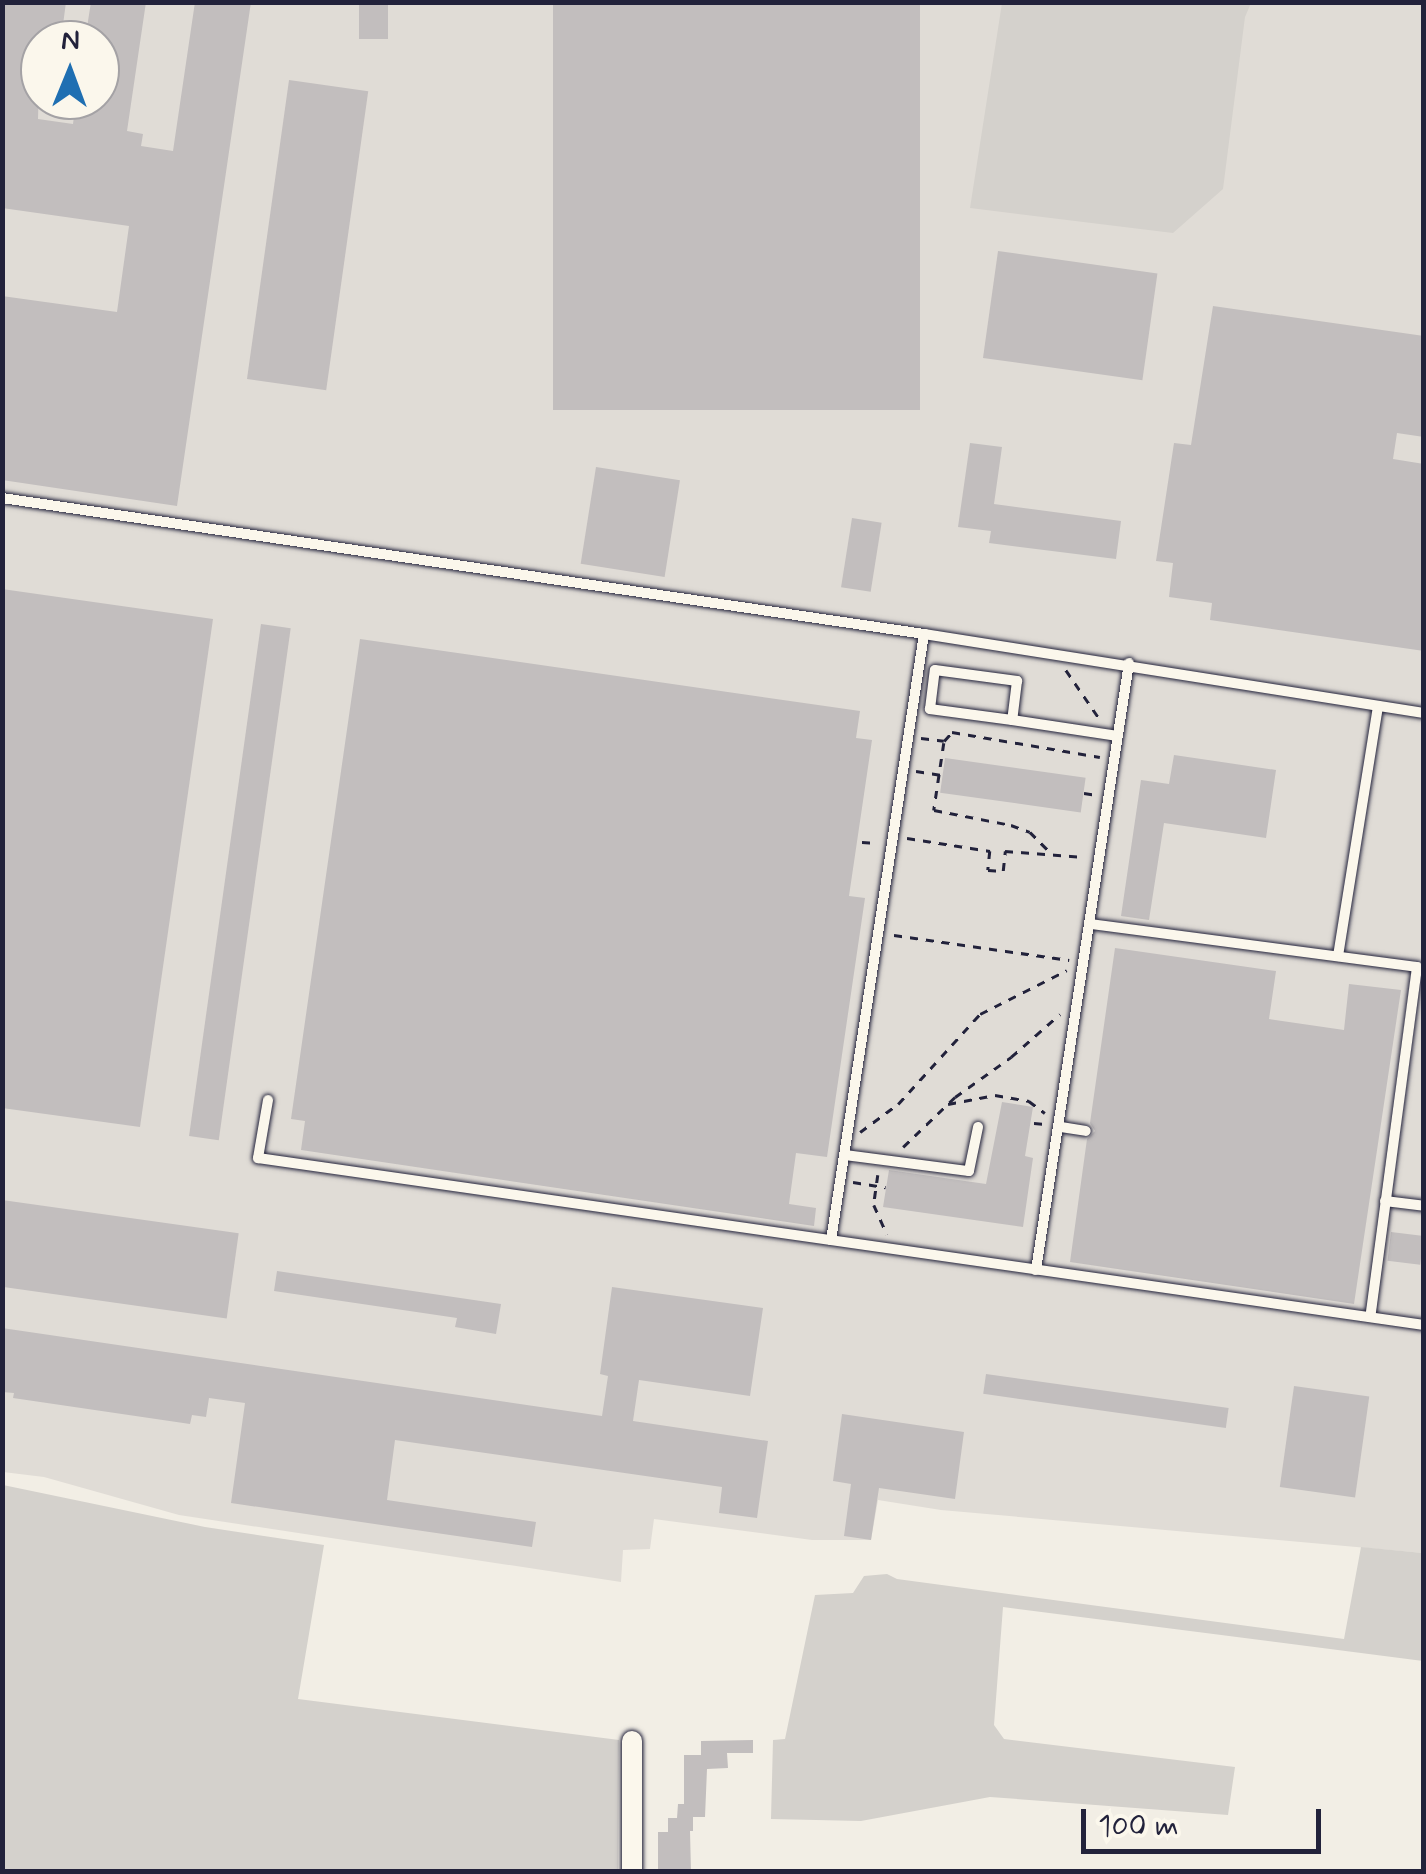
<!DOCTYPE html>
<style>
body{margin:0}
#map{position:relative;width:1426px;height:1874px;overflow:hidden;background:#f2eee5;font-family:Mynerve,sans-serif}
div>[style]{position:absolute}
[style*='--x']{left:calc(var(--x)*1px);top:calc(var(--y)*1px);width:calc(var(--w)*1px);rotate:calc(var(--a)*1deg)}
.built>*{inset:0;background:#e0dcd6}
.green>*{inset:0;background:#d4d1cc}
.building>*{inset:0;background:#c2bebe;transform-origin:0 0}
.path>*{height:2.5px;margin-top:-1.25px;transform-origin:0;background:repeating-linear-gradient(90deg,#22223b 0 8px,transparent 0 16px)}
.roads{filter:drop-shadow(0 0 2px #22223b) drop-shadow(0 0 2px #22223b)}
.service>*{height:10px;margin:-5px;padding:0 5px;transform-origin:5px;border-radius:5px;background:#fbf7ec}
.minor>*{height:20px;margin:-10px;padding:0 10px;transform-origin:10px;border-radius:10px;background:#fbf7ec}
span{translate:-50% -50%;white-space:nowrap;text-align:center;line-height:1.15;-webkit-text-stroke:10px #fbf7ec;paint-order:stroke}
.frame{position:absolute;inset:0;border:5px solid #22223b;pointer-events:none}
.north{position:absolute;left:20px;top:20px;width:100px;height:100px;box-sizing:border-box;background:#fbf7ec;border:2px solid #a4a2a5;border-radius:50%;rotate:1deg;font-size:28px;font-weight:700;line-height:40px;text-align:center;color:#22223b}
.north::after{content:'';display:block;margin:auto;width:35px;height:45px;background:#1f6fb2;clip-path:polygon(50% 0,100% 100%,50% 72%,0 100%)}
.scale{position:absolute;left:1081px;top:1809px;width:240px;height:45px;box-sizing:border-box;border:5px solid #22223b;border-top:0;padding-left:12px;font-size:30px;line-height:35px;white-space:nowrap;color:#22223b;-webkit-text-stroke:8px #fbf7ec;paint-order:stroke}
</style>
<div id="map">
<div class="built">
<div style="clip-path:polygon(evenodd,3px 3px,1423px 3px,1423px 1553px,941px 1510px,878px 1500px,871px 1540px,812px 1540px,654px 1519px,650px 1549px,623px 1550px,621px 1582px,179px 1515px,44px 1477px,3px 1472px,3px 3px,40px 40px,100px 40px,100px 100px,40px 100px,40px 40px)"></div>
</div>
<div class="green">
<div style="clip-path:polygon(1002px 3px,1251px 3px,1245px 17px,1223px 189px,1173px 233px,970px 208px)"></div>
<div style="clip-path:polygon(3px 1485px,205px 1527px,324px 1545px,298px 1699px,619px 1740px,618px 1871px,3px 1871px)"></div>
<div style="clip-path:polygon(1361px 1547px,1423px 1553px,1423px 1661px,1003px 1607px,994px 1725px,1004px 1739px,1235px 1767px,1228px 1815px,990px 1797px,861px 1821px,771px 1819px,773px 1740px,785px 1739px,815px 1595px,853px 1593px,864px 1576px,887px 1574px,897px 1579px,1344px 1639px)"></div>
</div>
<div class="building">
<div style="clip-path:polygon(2px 2px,66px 2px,61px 40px,40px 40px,38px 119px,73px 124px,76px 100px,100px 100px,100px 40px,85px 40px,91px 2px,146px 2px,127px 131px,143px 134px,141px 146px,173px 151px,195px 2px,251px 2px,177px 506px,2px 480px,2px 296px,117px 312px,129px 226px,2px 208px)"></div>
<div style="left:359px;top:2px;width:29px;height:37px"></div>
<div style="left:553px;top:2px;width:367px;height:408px"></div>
<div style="left:289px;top:80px;width:80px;height:302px;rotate:8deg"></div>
<div style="left:998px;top:251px;width:161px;height:108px;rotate:8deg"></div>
<div style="clip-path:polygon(1213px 306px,1424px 336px,1424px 437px,1397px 433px,1393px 459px,1424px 464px,1424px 651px,1210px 620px,1212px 603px,1169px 597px,1173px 563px,1156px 561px,1174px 443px,1191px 445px)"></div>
<div style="clip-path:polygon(970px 443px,1002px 447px,994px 504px,1121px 521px,1116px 559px,989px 543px,991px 531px,958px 527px)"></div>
<div style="left:596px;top:467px;width:85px;height:98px;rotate:9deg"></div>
<div style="left:852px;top:518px;width:30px;height:70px;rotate:9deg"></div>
<div style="clip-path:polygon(2px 589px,213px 619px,140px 1127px,2px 1108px)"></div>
<div style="left:261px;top:624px;width:30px;height:517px;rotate:8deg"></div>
<div style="clip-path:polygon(360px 639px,860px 711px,856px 738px,872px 740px,849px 896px,865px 898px,827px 1157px,796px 1153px,789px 1204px,816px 1208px,814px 1226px,301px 1150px,305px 1121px,291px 1119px)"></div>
<div style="clip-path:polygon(1174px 755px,1276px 770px,1266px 838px,1164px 823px,1149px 920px,1121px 916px,1141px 780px,1169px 784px)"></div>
<div style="left:945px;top:758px;width:142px;height:35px;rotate:8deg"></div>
<div style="clip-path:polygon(1115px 948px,1276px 971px,1269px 1019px,1344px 1030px,1349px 984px,1401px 990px,1354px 1304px,1070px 1262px,1087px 1139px,1095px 1131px,1090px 1123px)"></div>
<div style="clip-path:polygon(1002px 1102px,1033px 1107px,1025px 1156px,1033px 1158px,1023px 1227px,883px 1207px,889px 1170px,986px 1184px)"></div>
<div style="left:2px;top:1200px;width:239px;height:86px;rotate:8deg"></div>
<div style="left:1391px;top:1232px;width:33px;height:29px;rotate:7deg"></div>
<div style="clip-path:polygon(277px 1271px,501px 1304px,496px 1334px,455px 1327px,457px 1318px,274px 1291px)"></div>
<div style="clip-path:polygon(612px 1287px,763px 1308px,750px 1396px,639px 1380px,633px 1421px,768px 1441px,757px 1518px,719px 1513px,722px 1487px,395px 1440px,387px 1500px,536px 1522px,532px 1547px,231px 1503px,245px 1403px,209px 1398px,206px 1417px,192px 1415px,190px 1424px,13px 1398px,14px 1393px,2px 1392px,2px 1328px,602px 1416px,608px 1376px,600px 1374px)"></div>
<div style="left:986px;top:1374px;width:245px;height:20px;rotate:8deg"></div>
<div style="left:1294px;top:1386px;width:76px;height:102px;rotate:8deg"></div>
<div style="clip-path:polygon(842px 1414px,964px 1432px,955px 1499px,879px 1488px,871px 1540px,844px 1536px,851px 1484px,833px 1481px)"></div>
<div style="clip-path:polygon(753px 1740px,753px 1753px,727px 1753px,728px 1768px,707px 1769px,705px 1817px,693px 1817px,693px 1831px,690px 1831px,691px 1872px,658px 1872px,658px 1832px,668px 1832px,668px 1818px,677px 1818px,678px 1804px,684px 1804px,684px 1755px,701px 1755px,701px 1741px)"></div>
</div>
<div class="path">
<div style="--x:1066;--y:670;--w:62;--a:55.5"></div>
<div style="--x:921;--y:738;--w:23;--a:7"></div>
<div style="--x:944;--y:741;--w:12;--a:-48"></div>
<div style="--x:952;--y:732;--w:150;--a:9.6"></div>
<div style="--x:944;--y:743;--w:68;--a:98.5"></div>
<div style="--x:934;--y:810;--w:78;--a:11"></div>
<div style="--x:1011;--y:825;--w:20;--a:20"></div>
<div style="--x:1030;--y:832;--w:31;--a:45"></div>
<div style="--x:916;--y:771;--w:26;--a:9"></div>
<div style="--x:1084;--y:793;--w:13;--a:9"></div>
<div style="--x:907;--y:838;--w:84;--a:8.9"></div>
<div style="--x:990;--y:851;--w:19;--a:96"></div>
<div style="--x:988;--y:870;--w:15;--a:4"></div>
<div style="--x:1003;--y:871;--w:20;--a:-84"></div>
<div style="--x:1005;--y:851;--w:79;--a:4.3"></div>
<div style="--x:862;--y:842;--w:15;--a:4"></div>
<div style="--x:894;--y:935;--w:177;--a:8.1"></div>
<div style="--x:948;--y:1104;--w:48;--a:-10.8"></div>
<div style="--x:995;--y:1095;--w:35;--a:10"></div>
<div style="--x:1029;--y:1101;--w:20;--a:37"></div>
<div style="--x:1034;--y:1123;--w:11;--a:5"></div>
<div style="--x:860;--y:1132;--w:47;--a:-36.4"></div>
<div style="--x:898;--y:1104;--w:122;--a:-47.7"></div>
<div style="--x:980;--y:1014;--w:97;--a:-26.8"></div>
<div style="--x:903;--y:1147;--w:72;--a:-43.9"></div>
<div style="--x:955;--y:1097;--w:69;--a:-35.5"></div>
<div style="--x:1011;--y:1057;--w:65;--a:-41.3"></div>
<div style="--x:878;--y:1175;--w:30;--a:98"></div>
<div style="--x:874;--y:1205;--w:32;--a:66"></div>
<div style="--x:853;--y:1182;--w:33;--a:9"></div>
</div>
<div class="roads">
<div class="service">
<div style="--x:2;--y:498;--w:932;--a:8.39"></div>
<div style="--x:924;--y:634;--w:613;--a:98.72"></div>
<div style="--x:924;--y:634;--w:506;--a:8.98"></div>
<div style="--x:1012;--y:720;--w:83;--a:-172.4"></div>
<div style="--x:930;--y:709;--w:39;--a:-83"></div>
<div style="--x:935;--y:670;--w:83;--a:7.6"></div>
<div style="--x:1017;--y:681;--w:39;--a:97"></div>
<div style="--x:1012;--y:720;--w:107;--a:8.6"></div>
<div style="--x:1091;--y:924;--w:329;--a:7.5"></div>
<div style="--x:1417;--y:967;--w:353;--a:97.6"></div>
<div style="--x:1338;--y:956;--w:253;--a:-80.9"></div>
<div style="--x:268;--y:1100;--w:59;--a:99.8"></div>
<div style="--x:258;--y:1158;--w:1178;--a:8.15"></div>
<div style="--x:1061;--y:1127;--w:25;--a:9"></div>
<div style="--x:845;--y:1155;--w:125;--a:7.4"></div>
<div style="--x:969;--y:1171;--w:45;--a:-78.4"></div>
<div style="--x:1385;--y:1201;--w:39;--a:7"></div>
<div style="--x:1036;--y:1270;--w:614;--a:-81.29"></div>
</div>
<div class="minor">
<div style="--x:632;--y:1741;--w:131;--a:90"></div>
</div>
</div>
<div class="frame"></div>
<div class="north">N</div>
<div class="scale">100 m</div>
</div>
